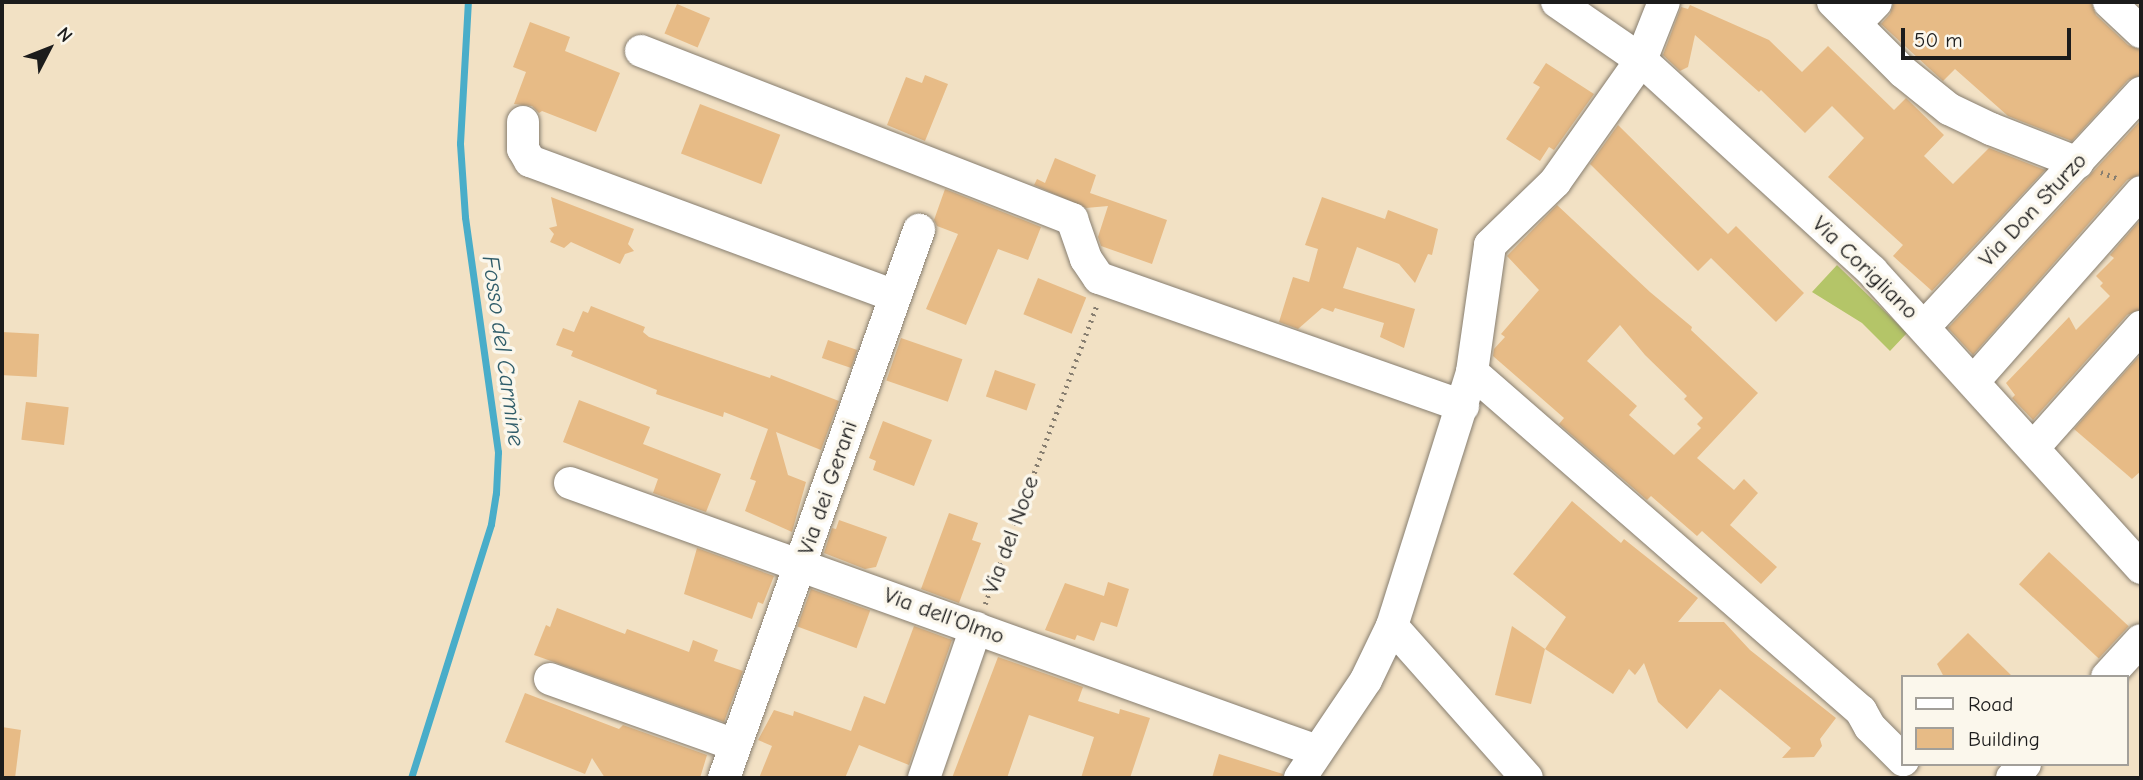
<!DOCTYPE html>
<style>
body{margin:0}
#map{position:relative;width:2143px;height:780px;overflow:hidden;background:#f2e1c4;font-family:"Comic Neue",sans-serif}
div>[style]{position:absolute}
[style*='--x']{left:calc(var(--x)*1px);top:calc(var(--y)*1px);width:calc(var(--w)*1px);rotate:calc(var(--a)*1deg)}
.green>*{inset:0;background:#b4c568}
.stream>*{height:7px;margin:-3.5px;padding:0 3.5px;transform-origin:3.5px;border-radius:3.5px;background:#49adc9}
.building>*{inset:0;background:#e7bb86;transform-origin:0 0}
.path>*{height:4.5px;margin-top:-2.25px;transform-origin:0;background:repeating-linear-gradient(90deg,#877e70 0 2px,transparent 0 7px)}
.roads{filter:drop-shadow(0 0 2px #877e70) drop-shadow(0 0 2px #877e70)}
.minor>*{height:32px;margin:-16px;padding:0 16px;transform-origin:16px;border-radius:16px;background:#fff}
span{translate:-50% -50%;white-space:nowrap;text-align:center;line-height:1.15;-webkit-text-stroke:7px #fbf7ec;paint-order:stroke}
.street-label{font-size:23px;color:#1c1c1c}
.water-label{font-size:24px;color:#305d6a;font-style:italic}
.frame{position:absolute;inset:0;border:4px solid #1c1c1c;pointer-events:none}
.legend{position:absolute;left:1901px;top:675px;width:228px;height:91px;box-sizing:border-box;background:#fbf7ec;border:2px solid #a29f99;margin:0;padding:9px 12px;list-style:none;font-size:21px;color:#1c1c1c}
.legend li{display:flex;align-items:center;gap:14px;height:35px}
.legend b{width:35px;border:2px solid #a29f99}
.north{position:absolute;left:14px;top:14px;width:70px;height:70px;-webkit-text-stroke:5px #fbf7ec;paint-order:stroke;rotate:48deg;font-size:19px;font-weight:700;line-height:28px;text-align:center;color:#1c1c1c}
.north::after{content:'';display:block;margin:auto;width:24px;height:32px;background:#1c1c1c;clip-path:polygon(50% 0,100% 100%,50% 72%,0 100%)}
.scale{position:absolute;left:1901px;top:28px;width:170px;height:32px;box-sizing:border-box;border:4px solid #1c1c1c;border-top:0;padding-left:9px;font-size:21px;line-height:24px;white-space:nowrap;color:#1c1c1c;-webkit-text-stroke:5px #fbf7ec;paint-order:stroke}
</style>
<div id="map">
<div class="green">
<div style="clip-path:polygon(1837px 265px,1907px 333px,1890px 351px,1862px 323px,1812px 292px)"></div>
</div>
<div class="stream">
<div style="--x:411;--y:778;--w:266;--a:-72.5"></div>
<div style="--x:491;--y:524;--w:31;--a:-81"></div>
<div style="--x:496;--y:493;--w:41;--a:-87.2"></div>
<div style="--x:498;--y:452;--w:237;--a:-98"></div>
<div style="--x:465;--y:217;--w:74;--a:-93.9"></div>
<div style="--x:460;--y:143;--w:141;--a:-86.8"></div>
</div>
<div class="building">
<div style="clip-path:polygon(1894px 2px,2091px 2px,2096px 15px,2128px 45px,2141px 50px,2141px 75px,2128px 80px,2072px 141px,2008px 116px,1955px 69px,1943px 81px,1881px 24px,1890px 14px)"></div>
<div style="left:677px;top:4px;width:36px;height:32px;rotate:23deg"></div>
<div style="clip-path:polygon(1690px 5px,1769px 40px,1802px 72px,1828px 46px,1894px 110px,1906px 98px,1944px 135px,1924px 156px,1953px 184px,1989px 148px,2045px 170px,1932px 291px,1893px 256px,1903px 245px,1828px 177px,1864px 138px,1832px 106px,1805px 133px,1761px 90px,1759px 92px,1695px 35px,1688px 67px,1680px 71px,1663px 55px,1681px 7px,1688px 9px)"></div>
<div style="clip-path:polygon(530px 22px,570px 37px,565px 51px,620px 73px,596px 132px,542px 111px,539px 113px,532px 106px,514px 104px,526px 72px,513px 67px)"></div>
<div style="clip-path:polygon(1546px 63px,1594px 94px,1554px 150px,1549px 147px,1540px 161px,1506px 139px,1540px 87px,1533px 83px)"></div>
<div style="clip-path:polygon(925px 75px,948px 84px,925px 141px,887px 125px,906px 77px,922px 83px)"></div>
<div style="left:700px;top:104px;width:86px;height:53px;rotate:21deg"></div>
<div style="clip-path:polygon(2141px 120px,2141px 174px,2127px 180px,1973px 355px,1948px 328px)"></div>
<div style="clip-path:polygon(1618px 125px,1728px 234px,1736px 226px,1804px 293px,1776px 322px,1711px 258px,1698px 271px,1590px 164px)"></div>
<div style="clip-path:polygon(1055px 158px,1096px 175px,1090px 193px,1167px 220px,1152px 264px,1101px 246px,1098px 237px,1108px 206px,1086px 208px,1034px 185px,1037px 179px,1045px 183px)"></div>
<div style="clip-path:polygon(945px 189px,1041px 227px,1028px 260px,998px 249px,966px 325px,926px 309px,958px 234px,937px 226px,934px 220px)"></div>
<div style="clip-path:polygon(551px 197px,634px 229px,628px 244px,634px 251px,625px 254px,620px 264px,571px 242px,564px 248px,550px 242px,554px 234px,549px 228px,557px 226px)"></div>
<div style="clip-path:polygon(1322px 197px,1385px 219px,1388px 210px,1438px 229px,1432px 255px,1428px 254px,1415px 283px,1399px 264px,1357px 247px,1343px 288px,1415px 309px,1404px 348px,1380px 337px,1384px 323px,1335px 308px,1333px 312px,1322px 308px,1298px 329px,1279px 322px,1293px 277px,1309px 282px,1318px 249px,1305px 245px)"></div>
<div style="clip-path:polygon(evenodd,1557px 205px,1650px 292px,1692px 327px,1691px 330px,1758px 393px,1697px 458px,1734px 490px,1744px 479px,1758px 493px,1730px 525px,1777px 567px,1761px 584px,1702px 531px,1697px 536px,1651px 496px,1647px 500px,1559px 424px,1564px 418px,1493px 356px,1494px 349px,1505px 337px,1501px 334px,1539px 290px,1507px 256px,1557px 205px,1620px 325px,1645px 355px,1687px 396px,1684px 399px,1703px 418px,1697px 424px,1701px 428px,1674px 455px,1629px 415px,1637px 406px,1587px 361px,1620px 325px)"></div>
<div style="clip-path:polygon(2141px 219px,2141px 309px,2127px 315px,2033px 420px,2012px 398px,2015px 395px,2006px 383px,2069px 317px,2076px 330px,2110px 296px,2100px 286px,2103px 283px,2096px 276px,2114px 258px,2110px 255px)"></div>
<div style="left:1038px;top:278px;width:52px;height:39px;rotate:22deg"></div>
<div style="clip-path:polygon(591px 306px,645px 327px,643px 332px,649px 337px,770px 378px,771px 375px,839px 401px,821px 450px,776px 432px,788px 475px,806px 482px,792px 532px,745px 511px,756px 481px,750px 479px,768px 429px,724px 412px,723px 417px,656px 394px,657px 390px,571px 356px,573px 351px,556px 345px,563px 328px,574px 332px,583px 311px,588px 313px)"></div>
<div style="left:2px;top:332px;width:37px;height:43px;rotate:3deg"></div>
<div style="left:901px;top:338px;width:65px;height:45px;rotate:19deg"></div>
<div style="left:828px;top:340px;width:31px;height:19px;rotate:19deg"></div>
<div style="clip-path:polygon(2141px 354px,2141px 471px,2132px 479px,2074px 429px)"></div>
<div style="left:995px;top:370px;width:43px;height:28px;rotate:19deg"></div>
<div style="clip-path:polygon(579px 400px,650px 427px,643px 444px,721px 474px,706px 512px,653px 493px,658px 479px,563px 442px)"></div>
<div style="left:26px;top:402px;width:43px;height:38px;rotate:7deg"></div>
<div style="clip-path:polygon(883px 421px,932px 440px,914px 486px,873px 470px,876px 461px,869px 458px)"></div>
<div style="clip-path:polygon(1572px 501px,1621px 543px,1624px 539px,1698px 598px,1678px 622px,1724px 622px,1750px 650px,1836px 718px,1820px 739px,1822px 746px,1814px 757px,1782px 758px,1791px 748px,1720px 689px,1687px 729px,1658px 702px,1644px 663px,1635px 675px,1629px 669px,1613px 694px,1545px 649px,1566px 617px,1513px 574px)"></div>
<div style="clip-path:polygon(949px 513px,978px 523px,972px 540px,981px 543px,959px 603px,921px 589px)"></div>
<div style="clip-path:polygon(839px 520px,887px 537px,876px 567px,865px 569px,824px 553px,832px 528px,836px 529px)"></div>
<div style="clip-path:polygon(697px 548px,774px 576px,763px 604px,758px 602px,752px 619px,684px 594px)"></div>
<div style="left:2049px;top:552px;width:109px;height:44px;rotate:43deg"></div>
<div style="clip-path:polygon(1108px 582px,1129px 589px,1117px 627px,1101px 622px,1094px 641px,1077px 635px,1075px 640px,1045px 630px,1065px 583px,1104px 596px)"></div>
<div style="left:811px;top:589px;width:63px;height:40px;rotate:20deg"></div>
<div style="clip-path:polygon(557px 608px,625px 634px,627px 629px,689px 652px,693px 640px,718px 650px,714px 661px,743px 671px,724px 722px,534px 655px,546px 625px,550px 627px)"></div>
<div style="clip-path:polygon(914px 626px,952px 640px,909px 765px,859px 745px,845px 778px,759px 778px,772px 746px,758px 740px,774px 710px,793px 716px,794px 711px,851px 731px,864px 696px,885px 704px)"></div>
<div style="clip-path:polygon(1512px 626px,1545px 649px,1531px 704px,1495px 695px)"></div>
<div style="clip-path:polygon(1968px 633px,2013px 677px,1944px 677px,1937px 664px)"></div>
<div style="clip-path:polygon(998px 657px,1083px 687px,1078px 701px,1119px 714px,1120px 709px,1150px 718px,1130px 778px,1081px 778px,1094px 737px,1029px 715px,1007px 778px,952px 778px)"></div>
<div style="clip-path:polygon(525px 693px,619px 729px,623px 725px,707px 755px,700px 778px,605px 778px,592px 758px,585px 774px,505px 742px)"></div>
<div style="clip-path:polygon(2px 727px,21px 730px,15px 778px,2px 778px)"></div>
<div style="clip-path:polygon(1219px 754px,1283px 774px,1282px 778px,1212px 778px)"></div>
</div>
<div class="path">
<div style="--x:2101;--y:172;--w:19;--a:21"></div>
<div style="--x:985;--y:604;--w:320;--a:-69.5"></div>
</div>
<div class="roads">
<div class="minor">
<div style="--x:1557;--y:2;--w:102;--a:34.6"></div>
<div style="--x:1641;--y:60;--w:313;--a:42.4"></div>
<div style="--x:1872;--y:271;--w:401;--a:47.8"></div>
<div style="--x:1833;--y:2;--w:99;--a:45"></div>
<div style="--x:1903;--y:72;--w:59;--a:38.8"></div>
<div style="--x:1949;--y:109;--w:47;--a:25.5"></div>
<div style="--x:1991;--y:129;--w:93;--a:21.3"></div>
<div style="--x:2109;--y:2;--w:44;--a:43.2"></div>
<div style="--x:1855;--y:24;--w:30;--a:-46"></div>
<div style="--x:641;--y:51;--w:463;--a:21.3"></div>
<div style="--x:1072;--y:219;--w:42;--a:70.7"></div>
<div style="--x:1086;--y:259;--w:23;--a:56"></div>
<div style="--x:1099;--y:278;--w:386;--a:19.4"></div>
<div style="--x:523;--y:122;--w:27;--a:90"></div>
<div style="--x:523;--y:149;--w:14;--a:60"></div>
<div style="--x:530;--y:161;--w:389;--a:20.3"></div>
<div style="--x:1925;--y:326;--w:318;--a:-47.2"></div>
<div style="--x:1472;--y:372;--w:516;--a:41.07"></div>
<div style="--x:1861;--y:711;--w:18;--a:61"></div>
<div style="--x:1870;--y:727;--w:47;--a:45"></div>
<div style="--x:1974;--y:381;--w:252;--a:-48.5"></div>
<div style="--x:2034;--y:447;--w:161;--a:-48.3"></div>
<div style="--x:570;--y:483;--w:794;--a:19.74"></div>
<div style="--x:1392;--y:626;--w:203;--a:48.4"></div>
<div style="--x:2107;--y:677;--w:50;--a:-47.4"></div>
<div style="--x:550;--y:679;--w:196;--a:19.6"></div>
<div style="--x:724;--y:778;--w:582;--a:-70.41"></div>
<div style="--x:924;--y:778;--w:159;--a:-70.9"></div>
<div style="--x:1300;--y:778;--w:118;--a:-56"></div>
<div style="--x:1366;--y:680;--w:60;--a:-64.3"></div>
<div style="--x:1392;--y:626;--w:266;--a:-72.5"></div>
<div style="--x:1472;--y:372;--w:128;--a:-81.9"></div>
<div style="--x:1490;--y:245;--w:91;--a:-44.1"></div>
<div style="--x:1555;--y:182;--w:149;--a:-54.8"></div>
<div style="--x:1641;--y:60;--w:62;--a:-68.4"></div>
<div style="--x:2012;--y:778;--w:19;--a:-47"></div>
</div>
</div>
<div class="street-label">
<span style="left:2033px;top:210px;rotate:-47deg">Via Don Sturzo</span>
<span style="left:1865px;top:268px;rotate:44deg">Via Corigliano</span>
<span style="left:828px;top:488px;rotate:-71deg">Via dei Gerani</span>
<span style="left:1011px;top:535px;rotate:-70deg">Via del Noce</span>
<span style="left:944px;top:616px;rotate:20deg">Via dell'Olmo</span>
</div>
<div class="water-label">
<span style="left:503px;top:351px;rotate:82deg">Fosso del Carmine</span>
</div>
<div class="frame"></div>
<ul class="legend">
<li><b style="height:9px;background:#fff"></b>Road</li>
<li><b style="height:19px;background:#e7bb86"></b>Building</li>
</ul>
<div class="north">N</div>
<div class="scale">50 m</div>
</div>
